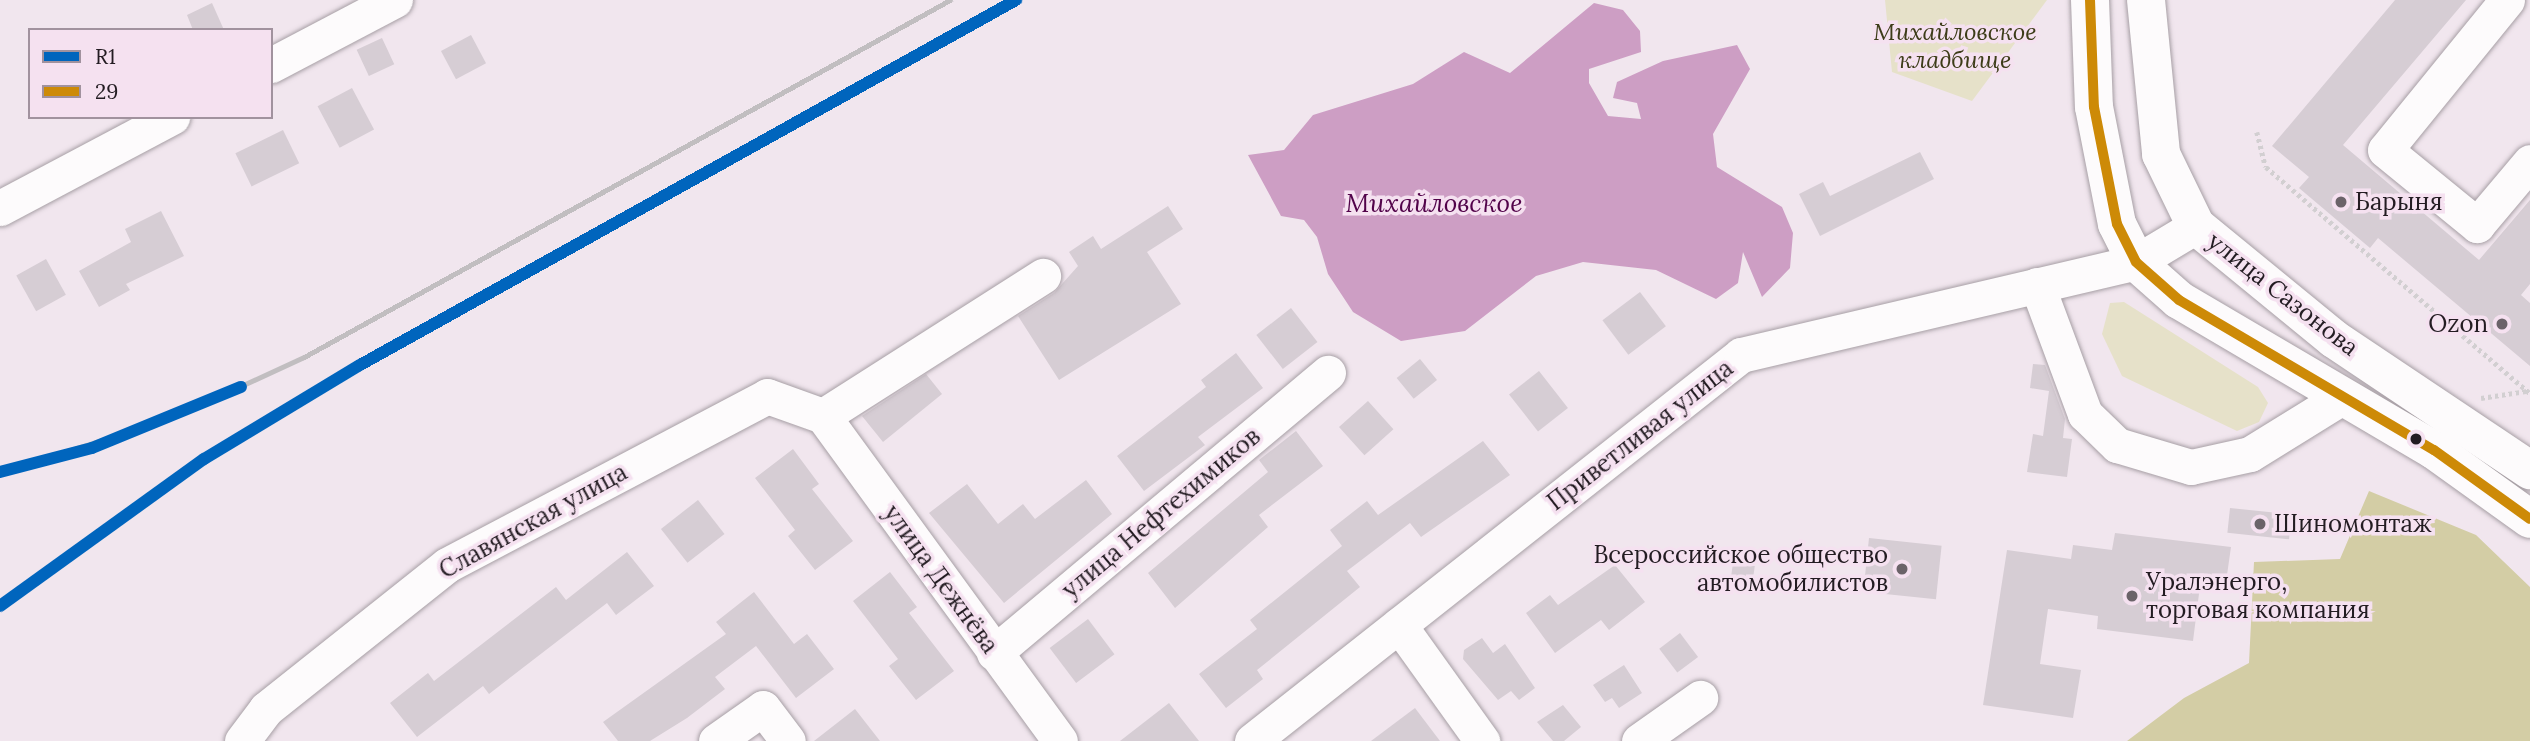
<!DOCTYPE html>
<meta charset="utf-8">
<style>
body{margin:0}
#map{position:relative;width:2530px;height:741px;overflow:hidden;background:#f1e6ee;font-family:Lora,serif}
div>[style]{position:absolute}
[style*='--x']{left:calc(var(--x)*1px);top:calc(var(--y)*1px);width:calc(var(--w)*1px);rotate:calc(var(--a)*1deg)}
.green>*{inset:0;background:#e6e1c9}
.forest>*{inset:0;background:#d3cda5}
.water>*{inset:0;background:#cd9ec4}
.building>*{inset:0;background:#d6cdd4;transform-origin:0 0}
.path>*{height:4.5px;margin-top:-2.25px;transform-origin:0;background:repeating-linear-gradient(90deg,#d2cfd1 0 3.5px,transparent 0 7px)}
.roads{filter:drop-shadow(0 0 2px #a79fa5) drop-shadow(0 0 2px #a79fa5)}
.minor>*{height:35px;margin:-17.5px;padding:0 17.5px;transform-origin:17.5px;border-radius:17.5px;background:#fdfbfc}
.major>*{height:38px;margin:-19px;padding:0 19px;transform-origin:19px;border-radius:19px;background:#fdfbfc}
.rail>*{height:5px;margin:-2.5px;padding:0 2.5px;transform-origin:2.5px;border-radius:2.5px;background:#c1bec0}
.bus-1>*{height:10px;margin:-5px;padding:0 5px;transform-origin:5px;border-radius:5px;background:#cd8a07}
.rail-1>*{height:12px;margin:-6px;padding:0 6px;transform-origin:6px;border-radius:6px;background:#0065bd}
.dots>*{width:19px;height:19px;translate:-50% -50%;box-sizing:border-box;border:4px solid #f5e1f0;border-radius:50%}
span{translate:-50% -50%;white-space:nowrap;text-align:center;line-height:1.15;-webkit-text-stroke:7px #f5e1f0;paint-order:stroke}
.park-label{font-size:24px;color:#3d3c19;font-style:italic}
.poi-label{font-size:24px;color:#231c22}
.left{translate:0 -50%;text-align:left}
.right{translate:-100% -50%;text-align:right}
.street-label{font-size:24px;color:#231c22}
.water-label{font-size:26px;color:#52034a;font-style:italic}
.legend{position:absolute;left:28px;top:28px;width:245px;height:91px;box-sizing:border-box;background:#f5e1f0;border:2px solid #a1929e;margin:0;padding:9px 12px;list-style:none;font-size:21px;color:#231c22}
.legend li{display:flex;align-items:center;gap:14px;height:35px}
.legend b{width:35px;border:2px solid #a1929e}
</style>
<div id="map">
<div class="green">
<div style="clip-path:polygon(1885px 0,2047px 0,1972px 101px,1892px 72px)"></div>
<div style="clip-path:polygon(2124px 302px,2258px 387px,2268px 403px,2259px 422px,2237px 431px,2122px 376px,2102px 334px,2110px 303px)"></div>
</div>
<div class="forest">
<div style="clip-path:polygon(2369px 491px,2476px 535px,2530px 587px,2530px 741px,2127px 741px,2184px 698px,2249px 663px,2254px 562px,2340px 559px)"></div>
</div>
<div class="water">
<div style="clip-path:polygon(1594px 3px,1623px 10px,1640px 31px,1641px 52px,1589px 69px,1589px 83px,1608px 116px,1641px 119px,1637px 103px,1613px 98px,1617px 82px,1663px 61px,1737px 45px,1750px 69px,1713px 134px,1717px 167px,1782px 207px,1793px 233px,1790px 268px,1762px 297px,1743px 252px,1738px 283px,1716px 299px,1656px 270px,1583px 262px,1536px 276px,1465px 331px,1401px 341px,1353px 312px,1328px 274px,1317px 237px,1304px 220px,1281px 216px,1248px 155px,1284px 150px,1313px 115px,1413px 84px,1464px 52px,1510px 73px)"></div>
</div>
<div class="building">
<div style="clip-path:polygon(2395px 0,2466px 0,2343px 145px,2479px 260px,2530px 200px,2530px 284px,2521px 295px,2530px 303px,2530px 366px,2378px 238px,2370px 248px,2299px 188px,2309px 177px,2272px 146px)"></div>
<div style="clip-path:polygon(212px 3px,224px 30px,193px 30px,187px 15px)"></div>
<div style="left:471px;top:35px;width:32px;height:34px;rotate:62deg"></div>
<div style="left:382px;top:38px;width:29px;height:28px;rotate:65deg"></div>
<div style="left:352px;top:88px;width:47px;height:39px;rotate:62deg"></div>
<div style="left:283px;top:130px;width:37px;height:53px;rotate:64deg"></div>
<div style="clip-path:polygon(1920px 152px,1934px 179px,1820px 236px,1799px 194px,1823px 182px,1830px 196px)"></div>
<div style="clip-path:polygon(1168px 206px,1183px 229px,1147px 252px,1181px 304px,1059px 380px,1018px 316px,1054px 293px,1078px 266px,1069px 252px,1093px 236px,1101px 249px)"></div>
<div style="clip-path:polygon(161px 211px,184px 256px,126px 284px,130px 290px,99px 307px,79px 271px,131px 242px,125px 229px)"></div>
<div style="left:46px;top:259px;width:41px;height:34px;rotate:61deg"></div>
<div style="left:1640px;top:292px;width:43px;height:47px;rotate:53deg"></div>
<div style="left:1291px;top:308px;width:43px;height:44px;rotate:52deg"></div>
<div style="clip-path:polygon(1236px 353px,1263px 388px,1198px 437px,1205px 445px,1144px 491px,1117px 456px,1206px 387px,1201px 380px)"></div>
<div style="left:1420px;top:359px;width:27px;height:30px;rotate:51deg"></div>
<div style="clip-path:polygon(2033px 364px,2045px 365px,2065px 419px,2063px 438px,2072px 439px,2067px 477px,2027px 472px,2033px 434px,2043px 436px,2049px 391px,2030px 388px)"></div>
<div style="left:1539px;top:371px;width:47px;height:38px;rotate:52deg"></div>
<div style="clip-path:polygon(926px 374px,942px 394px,883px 442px,862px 416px)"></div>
<div style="left:1368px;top:401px;width:38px;height:39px;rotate:48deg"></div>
<div style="clip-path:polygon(1296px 431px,1323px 466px,1259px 515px,1268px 527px,1175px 608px,1148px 573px,1268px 472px,1259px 460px)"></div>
<div style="clip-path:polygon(1483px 441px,1510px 475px,1421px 537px,1410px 523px,1347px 571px,1360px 587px,1257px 670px,1263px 679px,1226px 708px,1199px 674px,1257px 629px,1250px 620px,1342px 546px,1330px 530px,1367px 501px,1378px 515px)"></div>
<div style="clip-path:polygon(793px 449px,819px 484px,812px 489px,853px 541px,815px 570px,788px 536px,795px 530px,755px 478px)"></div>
<div style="clip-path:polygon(1086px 480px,1112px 514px,1004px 603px,929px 513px,967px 484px,998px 524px,1023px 504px,1035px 519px)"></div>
<div style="left:698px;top:500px;width:43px;height:47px;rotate:52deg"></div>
<div style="left:2230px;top:508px;width:62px;height:25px;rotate:6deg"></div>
<div style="clip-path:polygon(2115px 533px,2231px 547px,2226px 582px,2201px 578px,2193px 641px,2097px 629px,2098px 616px,2048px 609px,2040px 664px,2081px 670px,2073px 718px,1983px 705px,2007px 550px,2071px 559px,2073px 545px,2112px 550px)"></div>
<div style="left:1869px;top:538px;width:73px;height:54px;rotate:6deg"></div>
<div style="clip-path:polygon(627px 552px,654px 586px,616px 615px,607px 603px,489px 694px,483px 686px,417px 737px,390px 703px,428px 673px,434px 681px,556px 587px,566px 600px)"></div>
<div style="left:1733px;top:563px;width:22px;height:20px;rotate:8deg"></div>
<div style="clip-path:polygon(1615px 565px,1645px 602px,1609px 630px,1601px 620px,1555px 653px,1526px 613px,1550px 595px,1558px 605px)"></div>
<div style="clip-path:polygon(890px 572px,917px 607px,909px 613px,954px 671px,916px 700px,889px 666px,898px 659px,853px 601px)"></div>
<div style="clip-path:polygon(754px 592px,794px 644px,807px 634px,834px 669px,796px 698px,756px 646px,715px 677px,725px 689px,687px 718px,650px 741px,618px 741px,603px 722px,726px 634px,716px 622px)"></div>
<div style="left:1088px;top:619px;width:44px;height:48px;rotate:53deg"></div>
<div style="left:1680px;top:633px;width:30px;height:26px;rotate:53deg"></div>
<div style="clip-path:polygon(1482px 638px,1493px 653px,1505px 644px,1535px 688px,1519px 700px,1511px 691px,1498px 700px,1463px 659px,1464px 650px)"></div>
<div style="clip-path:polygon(1624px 665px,1642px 693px,1619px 708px,1612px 698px,1605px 702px,1593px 685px)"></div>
<div style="clip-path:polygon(1169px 703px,1199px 741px,1120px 741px)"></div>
<div style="clip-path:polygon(1563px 705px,1581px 727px,1564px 741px,1553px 741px,1537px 722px)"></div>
<div style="clip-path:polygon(1415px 708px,1440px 741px,1371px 741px)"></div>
<div style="clip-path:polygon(855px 709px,880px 741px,814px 741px)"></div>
</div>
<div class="path">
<div style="--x:2257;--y:132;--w:36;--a:76"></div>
<div style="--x:2266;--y:167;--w:348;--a:40.6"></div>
<div style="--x:2481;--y:398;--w:47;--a:-8.7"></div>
</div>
<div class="roads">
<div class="minor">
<div style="--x:2507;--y:0;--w:193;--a:129.1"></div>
<div style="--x:2385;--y:150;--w:119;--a:39.2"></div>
<div style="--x:2477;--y:225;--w:82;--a:-49.9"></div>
<div style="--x:271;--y:65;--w:140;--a:-27.7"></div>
<div style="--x:0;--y:208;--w:195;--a:-27.9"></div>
<div style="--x:2037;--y:285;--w:138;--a:69.6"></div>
<div style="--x:2085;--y:414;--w:45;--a:44.1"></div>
<div style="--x:2117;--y:445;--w:77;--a:16.6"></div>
<div style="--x:2191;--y:467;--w:60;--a:-12.4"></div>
<div style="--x:2250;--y:454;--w:110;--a:-31.7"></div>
<div style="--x:823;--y:416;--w:402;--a:53.9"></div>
<div style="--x:823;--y:416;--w:261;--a:-32.5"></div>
<div style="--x:1399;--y:625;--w:143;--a:54.4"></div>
<div style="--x:994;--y:653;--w:436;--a:-40"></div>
<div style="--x:242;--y:741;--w:40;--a:-53"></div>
<div style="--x:266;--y:709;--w:231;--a:-38.5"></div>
<div style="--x:447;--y:565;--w:362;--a:-27.8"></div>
<div style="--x:767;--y:396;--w:59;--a:19.7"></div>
<div style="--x:716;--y:741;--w:57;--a:-35.1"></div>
<div style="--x:763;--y:708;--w:41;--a:52.9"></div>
<div style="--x:1252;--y:741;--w:623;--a:-38.29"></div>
<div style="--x:1741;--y:355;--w:406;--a:-13.2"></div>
<div style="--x:2136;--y:262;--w:70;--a:-31"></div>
<div style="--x:1639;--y:741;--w:75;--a:-35.2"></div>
</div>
<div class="major">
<div style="--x:2090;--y:0;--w:107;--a:87.9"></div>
<div style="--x:2094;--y:107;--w:119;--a:78.9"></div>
<div style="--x:2117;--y:224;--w:42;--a:63.4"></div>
<div style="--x:2136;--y:262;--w:57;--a:41.5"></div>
<div style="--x:2179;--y:300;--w:296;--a:30.5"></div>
<div style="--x:2434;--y:450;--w:118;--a:35.7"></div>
<div style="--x:2146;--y:0;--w:155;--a:84.4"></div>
<div style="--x:2161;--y:154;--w:80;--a:64.1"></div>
<div style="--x:2196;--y:226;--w:178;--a:39.3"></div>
<div style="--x:2334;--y:339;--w:236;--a:33.8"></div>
</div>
</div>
<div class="rail">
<div style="--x:0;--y:472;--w:177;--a:-17.4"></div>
<div style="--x:169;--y:419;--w:149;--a:-24.7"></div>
<div style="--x:304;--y:357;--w:738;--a:-28.93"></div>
<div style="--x:0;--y:606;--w:251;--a:-35.8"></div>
<div style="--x:204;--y:459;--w:182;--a:-31.1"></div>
<div style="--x:360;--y:365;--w:751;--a:-29.09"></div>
</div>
<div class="bus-1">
<div style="--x:2090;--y:0;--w:107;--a:87.9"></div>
<div style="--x:2094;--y:107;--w:119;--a:78.9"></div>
<div style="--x:2117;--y:224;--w:42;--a:63.4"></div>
<div style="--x:2136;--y:262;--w:57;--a:41.5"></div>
<div style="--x:2179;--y:300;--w:296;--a:30.5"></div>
<div style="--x:2434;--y:450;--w:118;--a:35.7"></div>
</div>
<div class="rail-1">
<div style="--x:0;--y:472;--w:95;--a:-14.6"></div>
<div style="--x:92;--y:448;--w:161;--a:-22.3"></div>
<div style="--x:0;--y:606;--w:251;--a:-35.8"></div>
<div style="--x:204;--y:459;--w:182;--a:-31.1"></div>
<div style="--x:360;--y:365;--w:751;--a:-29.09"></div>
</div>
<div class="dots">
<div style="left:2341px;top:202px;background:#6b6369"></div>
<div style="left:2502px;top:324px;background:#6b6369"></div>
<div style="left:2416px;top:439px;background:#231c22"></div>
<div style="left:2260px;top:524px;background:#6b6369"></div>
<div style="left:1902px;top:569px;background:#6b6369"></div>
<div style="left:2132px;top:596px;background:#6b6369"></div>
</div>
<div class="park-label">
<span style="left:1955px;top:46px">Михайловское<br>кладбище</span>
</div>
<div class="poi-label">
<span class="left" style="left:2355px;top:202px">Барыня</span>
<span class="right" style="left:2488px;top:324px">Ozon</span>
<span class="left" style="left:2274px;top:524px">Шиномонтаж</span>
<span class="right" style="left:1888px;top:569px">Всероссийское общество<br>автомобилистов</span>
<span class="left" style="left:2146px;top:596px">Уралэнерго,<br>торговая компания</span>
</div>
<div class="street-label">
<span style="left:2283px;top:294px;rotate:38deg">улица Сазонова</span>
<span style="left:1640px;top:435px;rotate:-38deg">Приветливая улица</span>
<span style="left:1161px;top:513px;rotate:-40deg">улица Нефтехимиков</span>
<span style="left:533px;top:521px;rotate:-29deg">Славянская улица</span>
<span style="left:941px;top:579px;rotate:54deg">улица Дежнёва</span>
</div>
<div class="water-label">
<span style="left:1434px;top:203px">Михайловское</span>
</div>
<ul class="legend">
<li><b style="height:9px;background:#0065bd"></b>R1</li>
<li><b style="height:9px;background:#cd8a07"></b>29</li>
</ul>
</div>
